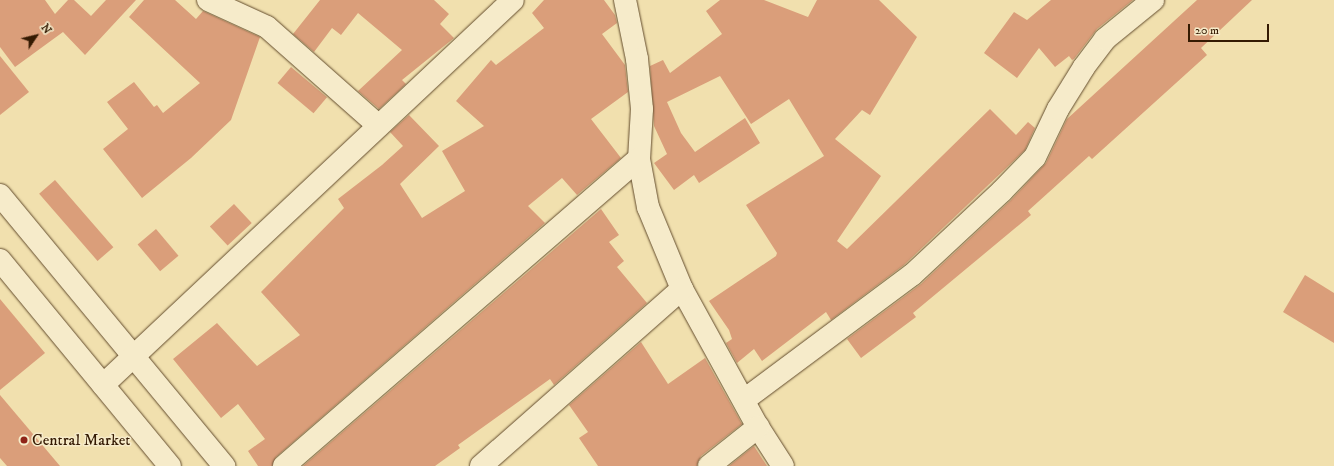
<!DOCTYPE html>
<style>
body{margin:0}
#map{position:relative;width:1334px;height:466px;overflow:hidden;background:#f1e0ae;font-family:"IM FELL DW Pica",serif}
div>[style]{position:absolute}
[style*='--x']{left:calc(var(--x)*1px);top:calc(var(--y)*1px);width:calc(var(--w)*1px);rotate:calc(var(--a)*1deg)}
.building>*{inset:0;background:#da9e7a;transform-origin:0 0}
.roads{filter:drop-shadow(0 0 1px #634c2d) drop-shadow(0 0 1px #634c2d)}
.minor>*{height:22px;margin:-11px;padding:0 11px;transform-origin:11px;border-radius:11px;background:#f6ebca}
.dots>*{width:11px;height:11px;translate:-50% -50%;box-sizing:border-box;border:2px solid #f6ebca;border-radius:50%}
span{translate:-50% -50%;white-space:nowrap;text-align:center;line-height:1.15;-webkit-text-stroke:3px #f6ebca;paint-order:stroke}
.poi-label{font-size:16px;color:#341a02}
.left{translate:0 -50%;text-align:left}
.north{position:absolute;left:16px;top:16px;width:40px;height:40px;-webkit-text-stroke:3px #f6ebca;paint-order:stroke;rotate:55deg;font-size:11px;font-weight:700;line-height:16px;text-align:center;color:#341a02}
.north::after{content:'';display:block;margin:auto;width:14px;height:18px;background:#341a02;clip-path:polygon(50% 0,100% 100%,50% 72%,0 100%)}
.scale{position:absolute;left:1188px;top:24px;width:81px;height:18px;box-sizing:border-box;border:2px solid #341a02;border-top:0;padding-left:5px;font-size:12px;line-height:14px;white-space:nowrap;color:#341a02;-webkit-text-stroke:3px #f6ebca;paint-order:stroke}
</style>
<div id="map">
<div class="building">
<div style="clip-path:polygon(0 0,45px 0,55px 14px,68px 0,74px 0,91px 16px,106px 0,136px 0,85px 55px,63px 32px,15px 67px,0 47px)"></div>
<div style="clip-path:polygon(144px 0,175px 0,196px 19px,203px 11px,260px 37px,231px 120px,191px 158px,142px 198px,103px 149px,128px 129px,107px 102px,134px 82px,154px 107px,157px 105px,163px 113px,200px 83px,129px 17px)"></div>
<div style="clip-path:polygon(320px 0,434px 0,449px 14px,440px 24px,454px 38px,402px 80px,406px 84px,379px 109px,358px 91px,402px 50px,358px 13px,341px 35px,332px 28px,314px 52px,293px 34px)"></div>
<div style="clip-path:polygon(544px 0,604px 0,615px 15px,617px 23px,602px 34px,625px 65px,628px 92px,591px 119px,621px 158px,577px 195px,562px 178px,528px 206px,545px 223px,276px 457px,272px 466px,258px 466px,248px 451px,265px 439px,238px 404px,221px 418px,173px 359px,217px 323px,257px 366px,300px 335px,261px 292px,344px 208px,338px 199px,382px 165px,403px 146px,390px 132px,409px 115px,439px 146px,400px 184px,422px 218px,465px 191px,442px 151px,484px 126px,456px 101px,491px 60px,496px 65px,544px 28px,532px 13px)"></div>
<div style="clip-path:polygon(720px 0,764px 0,808px 17px,817px 0,879px 0,917px 37px,870px 115px,862px 110px,835px 139px,881px 176px,837px 241px,847px 249px,990px 109px,1016px 135px,1028px 122px,1035px 128px,1025px 150px,904px 265px,831px 320px,826px 312px,762px 361px,754px 349px,737px 363px,726px 343px,732px 339px,729px 330px,709px 301px,776px 256px,777px 253px,746px 205px,824px 156px,789px 99px,751px 124px,720px 76px,667px 102px,681px 133px,695px 152px,745px 118px,760px 143px,699px 183px,694px 175px,674px 190px,654px 163px,667px 154px,654px 126px,650px 66px,663px 60px,670px 73px,722px 34px,706px 11px)"></div>
<div style="clip-path:polygon(1051px 0,1133px 0,1097px 29px,1074px 59px,1072px 60px,1069px 56px,1055px 67px,1039px 48px,1017px 78px,984px 53px,1014px 12px,1027px 20px)"></div>
<div style="clip-path:polygon(1197px 0,1252px 0,1201px 48px,1207px 55px,1092px 159px,1089px 156px,1028px 211px,1031px 215px,913px 313px,916px 317px,861px 358px,847px 339px,921px 284px,1011px 200px,1046px 163px,1067px 119px)"></div>
<div style="clip-path:polygon(0 56px,29px 92px,0 115px)"></div>
<div style="left:291px;top:67px;width:47px;height:21px;rotate:40deg"></div>
<div style="left:55px;top:180px;width:89px;height:21px;rotate:49deg"></div>
<div style="left:234px;top:204px;width:26px;height:33px;rotate:47deg"></div>
<div style="clip-path:polygon(601px 209px,619px 235px,609px 242px,624px 261px,617px 267px,647px 303px,554px 385px,550px 379px,458px 445px,460px 448px,435px 466px,303px 466px)"></div>
<div style="left:156px;top:229px;width:35px;height:24px;rotate:50deg"></div>
<div style="clip-path:polygon(1305px 275px,1334px 293px,1334px 343px,1283px 312px)"></div>
<div style="clip-path:polygon(0 299px,45px 353px,0 390px)"></div>
<div style="clip-path:polygon(641px 342px,668px 384px,705px 358px,742px 424px,701px 456px,697px 466px,598px 466px,579px 438px,588px 432px,569px 405px)"></div>
<div style="clip-path:polygon(0 395px,60px 466px,7px 466px,0 458px)"></div>
<div style="clip-path:polygon(754px 446px,767px 466px,729px 466px)"></div>
</div>
<div class="roads">
<div class="minor">
<div style="--x:208;--y:0;--w:65;--a:24.6"></div>
<div style="--x:267;--y:27;--w:149;--a:41.5"></div>
<div style="--x:625;--y:0;--w:60;--a:78.5"></div>
<div style="--x:637;--y:59;--w:50;--a:84.3"></div>
<div style="--x:642;--y:109;--w:50;--a:93.4"></div>
<div style="--x:639;--y:159;--w:49;--a:79.4"></div>
<div style="--x:648;--y:207;--w:89;--a:67.5"></div>
<div style="--x:682;--y:289;--w:158;--a:61.2"></div>
<div style="--x:758;--y:427;--w:46;--a:57.3"></div>
<div style="--x:0;--y:195;--w:352;--a:50.4"></div>
<div style="--x:0;--y:260;--w:267;--a:50.5"></div>
<div style="--x:103;--y:385;--w:562;--a:-43.2"></div>
<div style="--x:744;--y:400;--w:209;--a:-36.7"></div>
<div style="--x:912;--y:275;--w:123;--a:-43"></div>
<div style="--x:1002;--y:191;--w:47;--a:-45.9"></div>
<div style="--x:1035;--y:157;--w:53;--a:-64.4"></div>
<div style="--x:1058;--y:109;--w:49;--a:-58.2"></div>
<div style="--x:1084;--y:67;--w:35;--a:-53"></div>
<div style="--x:1105;--y:39;--w:62;--a:-39.1"></div>
<div style="--x:284;--y:466;--w:469;--a:-40.9"></div>
<div style="--x:481;--y:466;--w:268;--a:-41.4"></div>
<div style="--x:709;--y:466;--w:63;--a:-38.5"></div>
</div>
</div>
<div class="dots">
<div style="left:24px;top:440px;background:#8f2418"></div>
</div>
<div class="poi-label">
<span class="left" style="left:32px;top:440px">Central Market</span>
</div>
<div class="north">N</div>
<div class="scale">20 m</div>
</div>
